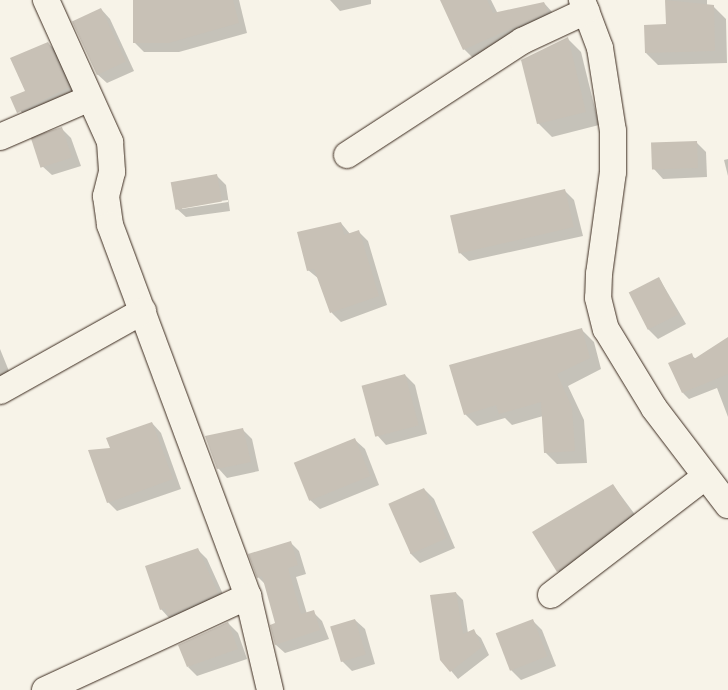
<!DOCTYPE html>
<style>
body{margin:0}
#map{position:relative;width:728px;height:690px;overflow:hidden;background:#f7f3e8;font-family:"Playpen Sans",sans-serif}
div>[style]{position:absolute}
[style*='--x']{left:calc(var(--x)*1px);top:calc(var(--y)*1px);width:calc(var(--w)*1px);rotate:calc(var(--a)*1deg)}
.shadow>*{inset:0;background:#0003}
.building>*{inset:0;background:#c8c1b6;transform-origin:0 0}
.roads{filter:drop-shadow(0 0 1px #3b2a1e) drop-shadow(0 0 1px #3b2a1e)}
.minor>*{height:26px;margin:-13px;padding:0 13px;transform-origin:13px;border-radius:13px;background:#f7f3e8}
span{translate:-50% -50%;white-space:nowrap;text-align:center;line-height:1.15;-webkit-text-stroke:4.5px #f7f3e8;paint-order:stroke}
</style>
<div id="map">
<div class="shadow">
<div style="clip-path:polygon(134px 0,239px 0,247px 33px,179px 52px,144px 52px,135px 43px)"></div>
<div style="clip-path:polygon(330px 0,371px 0,371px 4px,340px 11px)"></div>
<div style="clip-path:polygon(441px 0,491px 0,498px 14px,544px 3px,553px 13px,473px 58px,464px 49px)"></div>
<div style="clip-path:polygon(666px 0,707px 0,707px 7px,713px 6px,726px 19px,727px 63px,658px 65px,646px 53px,667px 25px)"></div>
<div style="clip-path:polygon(101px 9px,110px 19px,134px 71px,107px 83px,97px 74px)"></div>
<div style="clip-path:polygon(568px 39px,581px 52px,599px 125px,552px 137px,538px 123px)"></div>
<div style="clip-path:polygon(48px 43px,58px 53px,77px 97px,28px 122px,12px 98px,27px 92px)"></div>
<div style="clip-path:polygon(61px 128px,71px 138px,81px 166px,52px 175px,42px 166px)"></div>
<div style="clip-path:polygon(696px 142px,706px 152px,707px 177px,663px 179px,654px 169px)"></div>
<div style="clip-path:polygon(728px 159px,728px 176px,724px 160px)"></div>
<div style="clip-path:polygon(evenodd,217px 176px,226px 185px,230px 211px,186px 217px,176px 208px,217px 176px,228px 200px,228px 202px,182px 209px,182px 206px,228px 200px)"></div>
<div style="clip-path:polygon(565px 191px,574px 200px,583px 236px,469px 261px,459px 252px)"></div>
<div style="clip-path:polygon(341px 223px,350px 234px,359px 232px,368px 241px,387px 305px,341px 322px,332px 313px,319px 279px,308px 270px)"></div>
<div style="clip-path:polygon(659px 278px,686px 324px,658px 339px,648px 329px)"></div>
<div style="clip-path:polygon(582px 330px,594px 342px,601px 369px,568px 386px,584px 420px,587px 463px,557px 464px,545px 452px,543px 416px,512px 425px,505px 418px,477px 426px,465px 414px)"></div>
<div style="clip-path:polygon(728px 341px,728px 417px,717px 388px,689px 399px,683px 393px,691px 355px,696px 359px)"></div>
<div style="clip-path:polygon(0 349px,13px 381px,0 389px)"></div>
<div style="clip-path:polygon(405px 375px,415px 385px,427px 434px,386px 445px,377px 435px)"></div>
<div style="clip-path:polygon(152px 423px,161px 433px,181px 489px,117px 511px,108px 502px,111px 449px)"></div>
<div style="clip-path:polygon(243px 430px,252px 439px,259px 471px,227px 478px,218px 468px)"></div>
<div style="clip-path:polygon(355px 440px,365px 449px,379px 485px,320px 509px,310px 500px,295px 463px)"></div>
<div style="clip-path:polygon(613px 485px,645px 528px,571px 585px,558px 571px)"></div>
<div style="clip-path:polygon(424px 489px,434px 499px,455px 548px,420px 563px,410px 553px)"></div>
<div style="clip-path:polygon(290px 542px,299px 551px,306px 574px,296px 577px,307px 614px,313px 612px,322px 621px,329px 639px,285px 653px,276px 645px,277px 624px,265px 584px,258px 577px)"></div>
<div style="clip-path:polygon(198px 550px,207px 559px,227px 603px,170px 619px,161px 609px)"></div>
<div style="clip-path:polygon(456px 593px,463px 600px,468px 633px,473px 631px,481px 638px,489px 655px,458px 679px,442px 660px)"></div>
<div style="clip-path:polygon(355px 620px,365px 629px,375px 664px,352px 671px,342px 661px)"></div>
<div style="clip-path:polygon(532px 620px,542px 630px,556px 666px,521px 680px,511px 670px)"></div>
<div style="clip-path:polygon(228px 623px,238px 633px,247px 659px,197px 676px,188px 667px)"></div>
</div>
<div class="building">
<div style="clip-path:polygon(133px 0,233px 0,239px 23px,169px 43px,133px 43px)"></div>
<div style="clip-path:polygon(440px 0,487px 0,493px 13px,544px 2px,548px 12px,463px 50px)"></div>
<div style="clip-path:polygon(665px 0,714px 5px,715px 51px,645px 53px,644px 25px,666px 24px)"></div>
<div style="left:101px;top:8px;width:59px;height:32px;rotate:65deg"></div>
<div style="clip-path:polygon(568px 37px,586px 112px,537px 124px,521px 60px)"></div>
<div style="clip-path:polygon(48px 42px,69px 87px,17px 113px,10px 97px,25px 91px,10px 58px)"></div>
<div style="left:62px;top:127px;width:32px;height:33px;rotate:72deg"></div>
<div style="left:697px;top:141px;width:27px;height:46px;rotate:88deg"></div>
<div style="left:217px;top:174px;width:28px;height:47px;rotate:80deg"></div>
<div style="left:565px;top:189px;width:39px;height:118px;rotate:77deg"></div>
<div style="clip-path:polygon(341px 222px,344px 235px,359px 230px,379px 296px,330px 313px,314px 269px,307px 271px,297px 232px)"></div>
<div style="left:659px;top:277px;width:42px;height:34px;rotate:63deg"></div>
<div style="clip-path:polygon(582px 328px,590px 358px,557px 374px,572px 407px,575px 451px,544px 453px,541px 402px,499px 414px,496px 405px,464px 415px,449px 365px)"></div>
<div style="clip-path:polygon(728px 337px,728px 374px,682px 393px,668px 363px,692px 353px,694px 359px)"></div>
<div style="left:405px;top:374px;width:53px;height:45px;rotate:75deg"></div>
<div style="clip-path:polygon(152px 422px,173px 479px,107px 503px,88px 450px,110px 448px,106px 438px)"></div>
<div style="clip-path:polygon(243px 428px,251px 462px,217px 469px,205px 436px)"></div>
<div style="left:355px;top:438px;width:41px;height:66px;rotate:68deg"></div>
<div style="clip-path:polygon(613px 484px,632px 514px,557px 572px,532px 532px)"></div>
<div style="left:424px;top:488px;width:55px;height:39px;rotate:66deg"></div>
<div style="clip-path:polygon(291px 541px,298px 565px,288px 568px,301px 614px,314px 610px,320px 630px,275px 645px,270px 625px,275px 623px,262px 576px,257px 578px,248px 554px)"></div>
<div style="clip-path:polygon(198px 548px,218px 593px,168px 616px,165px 608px,160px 610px,145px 566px)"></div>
<div style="clip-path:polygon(456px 592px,463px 634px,474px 629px,482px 647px,450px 672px,440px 660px,430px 595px)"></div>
<div style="left:355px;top:619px;width:37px;height:26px;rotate:73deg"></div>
<div style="left:533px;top:619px;width:40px;height:40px;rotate:69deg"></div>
<div style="clip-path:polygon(228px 622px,238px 649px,187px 667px,178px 645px)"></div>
</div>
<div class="roads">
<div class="minor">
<div style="--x:46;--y:0;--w:156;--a:65.7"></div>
<div style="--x:110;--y:142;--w:30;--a:86"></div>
<div style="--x:112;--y:172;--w:25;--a:104"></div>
<div style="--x:106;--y:196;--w:29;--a:82"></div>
<div style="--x:110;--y:225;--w:396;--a:69.6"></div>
<div style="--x:248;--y:596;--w:97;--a:76.8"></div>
<div style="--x:582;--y:0;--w:51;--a:69.4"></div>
<div style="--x:600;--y:48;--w:84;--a:81.1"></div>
<div style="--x:613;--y:131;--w:41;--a:90"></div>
<div style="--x:613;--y:172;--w:103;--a:97.8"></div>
<div style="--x:599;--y:274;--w:24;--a:92"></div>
<div style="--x:598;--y:298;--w:32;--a:76"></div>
<div style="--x:606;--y:329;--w:92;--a:58.7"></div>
<div style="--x:654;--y:408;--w:122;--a:52.7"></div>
<div style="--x:0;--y:137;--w:96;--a:-23.4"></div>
<div style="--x:347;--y:155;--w:209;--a:-33.1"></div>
<div style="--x:522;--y:41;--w:71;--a:-25.1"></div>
<div style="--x:0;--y:391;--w:164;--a:-29.2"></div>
<div style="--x:551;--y:595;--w:194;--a:-37.5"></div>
<div style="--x:45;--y:690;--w:224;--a:-24.8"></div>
</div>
</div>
</div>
